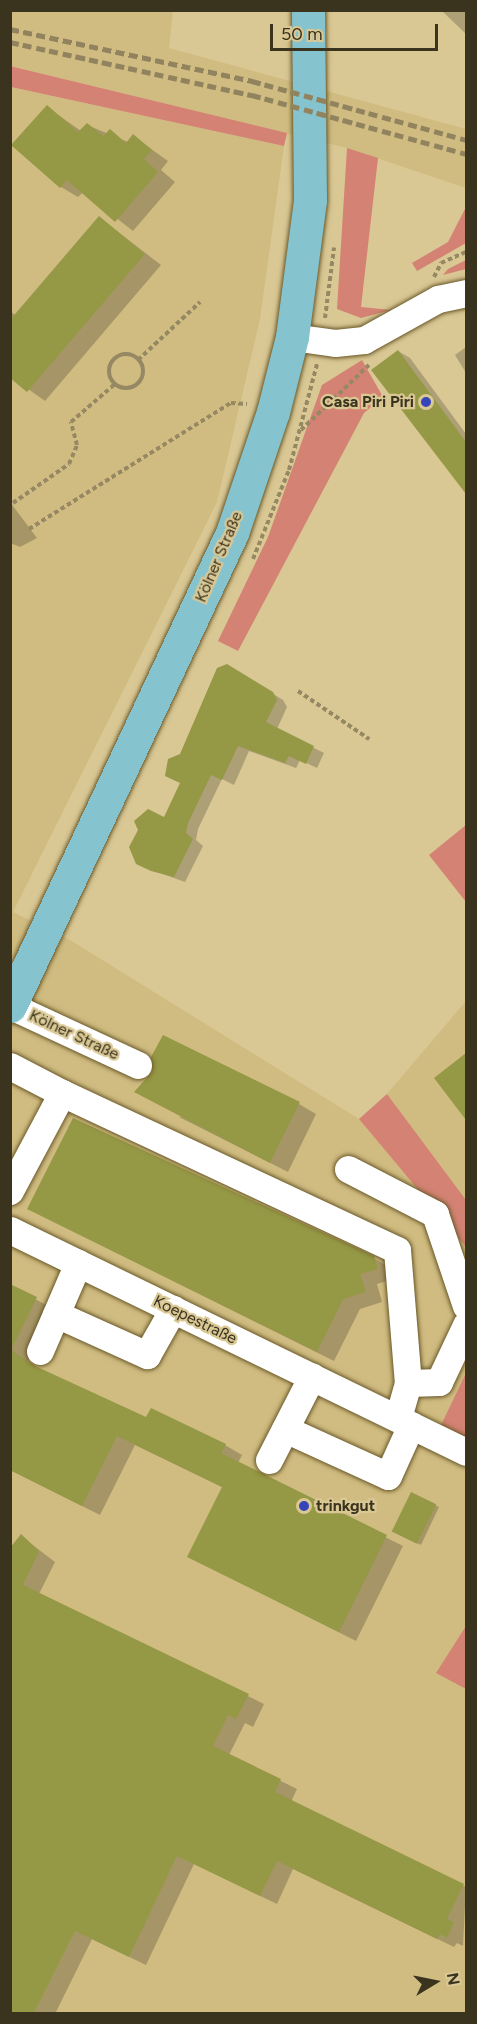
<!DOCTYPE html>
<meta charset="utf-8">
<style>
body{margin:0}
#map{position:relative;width:477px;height:2024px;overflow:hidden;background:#d9c794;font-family:Figtree,sans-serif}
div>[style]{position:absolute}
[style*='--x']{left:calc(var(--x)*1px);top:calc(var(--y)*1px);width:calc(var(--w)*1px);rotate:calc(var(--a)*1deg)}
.built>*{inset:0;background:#d0bc81}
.green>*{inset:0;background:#d48273}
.shadow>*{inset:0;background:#0003}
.building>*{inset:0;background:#959845;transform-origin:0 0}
.path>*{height:4px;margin-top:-2px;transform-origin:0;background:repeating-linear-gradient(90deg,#958862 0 4.5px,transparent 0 7.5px)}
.path>.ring{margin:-2px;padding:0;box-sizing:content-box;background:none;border:4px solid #958862;border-radius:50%}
.roads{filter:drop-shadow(0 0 2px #6a5929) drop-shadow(0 0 2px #6a5929)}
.minor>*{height:27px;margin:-13.5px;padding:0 13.5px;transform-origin:13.5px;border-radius:13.5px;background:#fff}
.major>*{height:33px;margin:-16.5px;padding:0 16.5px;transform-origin:16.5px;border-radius:16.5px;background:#85c4cf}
.rail>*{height:4.5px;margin-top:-2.25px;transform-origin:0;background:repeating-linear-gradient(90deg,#90835e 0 9px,transparent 0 13.5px)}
.dots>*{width:16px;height:16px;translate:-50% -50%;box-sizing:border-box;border:3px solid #d9c794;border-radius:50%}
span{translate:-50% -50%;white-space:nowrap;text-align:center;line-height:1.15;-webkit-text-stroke:4.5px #d9c794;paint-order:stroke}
.poi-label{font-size:16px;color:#3a331e;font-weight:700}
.right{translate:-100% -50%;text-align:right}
.left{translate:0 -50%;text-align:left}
.street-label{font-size:16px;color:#3a331e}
.frame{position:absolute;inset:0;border:12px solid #3a331e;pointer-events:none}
.north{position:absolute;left:405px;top:1952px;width:60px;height:60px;-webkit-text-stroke:4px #d9c794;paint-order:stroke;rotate:80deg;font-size:16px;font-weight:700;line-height:24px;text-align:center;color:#3a331e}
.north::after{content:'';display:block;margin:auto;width:21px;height:27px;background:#3a331e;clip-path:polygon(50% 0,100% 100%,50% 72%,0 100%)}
.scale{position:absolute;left:270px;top:24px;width:168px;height:27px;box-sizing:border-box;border:3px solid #3a331e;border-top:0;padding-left:8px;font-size:18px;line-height:21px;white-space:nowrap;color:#3a331e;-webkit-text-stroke:4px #d9c794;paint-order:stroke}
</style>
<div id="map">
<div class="built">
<div style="clip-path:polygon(10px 11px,173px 11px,169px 48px,466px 129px,466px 188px,347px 148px,11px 66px)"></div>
<div style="clip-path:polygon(10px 87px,284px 146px,260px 319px,217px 502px,13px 912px,70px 940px,359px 1119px,466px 1247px,466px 1373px,430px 1448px,466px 1466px,466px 2013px,11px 2013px)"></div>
<div style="clip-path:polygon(466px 1001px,466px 1200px,387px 1094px)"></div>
</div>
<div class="green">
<div style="clip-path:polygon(10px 66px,287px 133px,284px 146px,11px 87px)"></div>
<div style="clip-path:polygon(347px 148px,378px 158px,361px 307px,391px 310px,361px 318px,337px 309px)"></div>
<div style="clip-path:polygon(466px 207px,466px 243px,417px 271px,412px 263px,448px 242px)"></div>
<div style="clip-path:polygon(466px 260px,466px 269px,443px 275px,448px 269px)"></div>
<div style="clip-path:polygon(362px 360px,383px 397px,364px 413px,238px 651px,218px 641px,268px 537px,322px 385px)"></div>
<div style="clip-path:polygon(466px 825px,466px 902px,429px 855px)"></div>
<div style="clip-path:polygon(387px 1094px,466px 1200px,466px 1247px,359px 1119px)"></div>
<div style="clip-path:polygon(466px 1373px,466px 1437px,441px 1425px)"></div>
<div style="clip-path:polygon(466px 1626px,466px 1689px,436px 1673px)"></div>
</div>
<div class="shadow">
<div style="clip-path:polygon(441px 10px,466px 10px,466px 34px)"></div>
<div style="clip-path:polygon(47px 107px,81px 131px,87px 125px,128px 142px,133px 136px,168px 161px,161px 170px,175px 182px,133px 231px,83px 192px,78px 197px,61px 187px,13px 145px)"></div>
<div style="clip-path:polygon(100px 218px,161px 265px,45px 401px,10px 376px,10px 311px,15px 315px)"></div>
<div style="clip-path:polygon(466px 347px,466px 373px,455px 355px)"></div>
<div style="clip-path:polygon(398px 351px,410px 358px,466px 434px,466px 492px,373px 370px)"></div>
<div style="clip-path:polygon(10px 502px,37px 538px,20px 547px,10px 543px)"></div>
<div style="clip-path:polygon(238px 672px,283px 700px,287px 707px,277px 729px,324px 753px,317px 768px,300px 760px,296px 768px,249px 751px,234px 785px,222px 779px,198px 829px,196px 840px,203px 846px,185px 882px,149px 869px,181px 783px,181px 756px)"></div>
<div style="clip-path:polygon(466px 1055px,466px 1118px,436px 1078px)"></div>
<div style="clip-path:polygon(299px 1104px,316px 1114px,288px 1172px,179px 1117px)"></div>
<div style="clip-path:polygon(29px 1209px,373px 1258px,391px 1268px,394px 1279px,377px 1284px,382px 1302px,360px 1309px,334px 1361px)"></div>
<div style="clip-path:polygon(10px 1286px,54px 1309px,28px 1361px,42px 1371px,147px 1419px,225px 1445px,242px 1455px,238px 1463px,403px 1546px,356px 1641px,189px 1557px,224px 1488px,135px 1445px,100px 1515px,10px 1470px)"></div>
<div style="clip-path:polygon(435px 1505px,439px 1507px,421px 1545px,398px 1534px)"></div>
<div style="clip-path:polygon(21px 1536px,55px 1562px,39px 1594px,264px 1704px,253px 1727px,245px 1723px,229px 1755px,297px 1789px,291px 1802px,466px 1887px,463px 1946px,457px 1943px,454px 1947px,293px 1869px,277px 1904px,194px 1864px,146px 1965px,92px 1939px,55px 2014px,10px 2014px,10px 1550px)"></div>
</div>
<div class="building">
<div style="clip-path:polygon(47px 105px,78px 132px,87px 123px,103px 136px,110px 129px,126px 143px,133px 134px,152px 150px,144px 159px,158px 172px,115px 222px,67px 180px,60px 188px,11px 145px)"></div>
<div style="clip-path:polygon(99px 216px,145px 254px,27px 392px,10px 378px,10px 320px)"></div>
<div style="clip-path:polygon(398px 350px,466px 442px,466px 494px,371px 370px)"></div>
<div style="clip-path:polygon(227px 664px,273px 692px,277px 700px,266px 722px,314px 746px,306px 764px,289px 756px,285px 763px,238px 746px,222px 780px,211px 775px,188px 823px,186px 833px,193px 839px,174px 877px,151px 871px,136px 864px,129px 847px,138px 830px,134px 821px,148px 809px,164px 817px,180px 783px,165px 776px,168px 759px,180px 754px,217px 668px)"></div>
<div style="clip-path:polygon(163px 1035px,300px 1102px,270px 1163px,134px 1092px,152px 1072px,151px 1057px)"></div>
<div style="clip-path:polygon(466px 1053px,466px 1120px,434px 1078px)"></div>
<div style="clip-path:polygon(73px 1118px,374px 1256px,378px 1269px,360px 1274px,366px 1292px,343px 1299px,317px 1352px,27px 1209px)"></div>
<div style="clip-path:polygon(10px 1284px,37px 1297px,11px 1350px,33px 1365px,146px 1417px,151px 1408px,226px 1444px,221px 1453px,387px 1535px,339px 1632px,187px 1557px,222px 1487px,117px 1436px,82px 1506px,10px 1470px)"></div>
<div style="left:411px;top:1492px;width:28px;height:44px;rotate:26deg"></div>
<div style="clip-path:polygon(21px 1534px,39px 1551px,23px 1585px,249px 1694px,236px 1719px,228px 1715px,213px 1746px,281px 1779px,275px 1792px,464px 1884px,447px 1919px,454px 1922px,447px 1938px,440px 1934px,437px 1939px,277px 1861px,260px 1896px,177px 1856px,129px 1957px,75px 1931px,34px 2013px,10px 2013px,10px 1548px)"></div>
</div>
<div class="path">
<div style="--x:434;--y:277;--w:16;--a:-63"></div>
<div style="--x:441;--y:263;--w:27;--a:-24"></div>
<div style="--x:325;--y:318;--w:71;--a:-82.7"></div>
<div class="ring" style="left:109px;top:354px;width:30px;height:30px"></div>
<div style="--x:138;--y:360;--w:85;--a:-43.1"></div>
<div style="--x:301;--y:430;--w:94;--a:-43.7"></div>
<div style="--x:13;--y:503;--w:68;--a:-34.9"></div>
<div style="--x:69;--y:464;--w:21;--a:-67"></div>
<div style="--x:77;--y:445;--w:24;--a:-105"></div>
<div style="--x:71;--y:422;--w:58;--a:-40.8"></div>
<div style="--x:29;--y:529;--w:238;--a:-32"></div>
<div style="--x:231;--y:403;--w:16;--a:4"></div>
<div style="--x:253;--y:559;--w:96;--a:-68"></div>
<div style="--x:289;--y:470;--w:110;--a:-75.2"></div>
<div style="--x:298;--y:691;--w:86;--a:34.1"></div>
</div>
<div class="roads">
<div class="minor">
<div style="--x:292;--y:337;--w:43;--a:7.9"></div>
<div style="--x:335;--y:343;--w:29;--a:-6"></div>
<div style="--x:364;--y:340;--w:85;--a:-29"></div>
<div style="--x:438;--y:299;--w:29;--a:-12"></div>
<div style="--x:11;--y:1006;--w:140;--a:24.9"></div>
<div style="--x:10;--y:1066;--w:59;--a:27.4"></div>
<div style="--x:62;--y:1093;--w:111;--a:118"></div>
<div style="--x:62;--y:1093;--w:370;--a:25.1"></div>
<div style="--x:397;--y:1250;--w:133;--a:85.3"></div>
<div style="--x:408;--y:1383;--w:36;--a:106"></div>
<div style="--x:348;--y:1169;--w:98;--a:27.3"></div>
<div style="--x:435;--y:1214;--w:97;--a:71.4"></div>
<div style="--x:10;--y:1230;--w:507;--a:25.96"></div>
<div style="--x:56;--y:1314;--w:100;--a:24.3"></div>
<div style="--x:147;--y:1355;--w:53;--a:-60.5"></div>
<div style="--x:40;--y:1351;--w:96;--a:-66.6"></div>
<div style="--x:408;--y:1383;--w:31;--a:-2"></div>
<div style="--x:439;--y:1382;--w:63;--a:-64.7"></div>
<div style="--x:285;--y:1429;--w:113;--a:24.5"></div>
<div style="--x:388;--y:1476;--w:56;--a:-65.7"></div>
<div style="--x:269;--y:1460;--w:94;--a:-62.9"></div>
</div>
<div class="major">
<div style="--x:10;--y:1006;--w:523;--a:-64.86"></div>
<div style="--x:232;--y:533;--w:128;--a:-71.3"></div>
<div style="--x:273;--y:412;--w:77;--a:-75.8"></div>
<div style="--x:292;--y:337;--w:138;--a:-82.5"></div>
<div style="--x:310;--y:200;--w:190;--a:-90.6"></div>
</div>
</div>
<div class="rail">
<div style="--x:10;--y:29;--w:248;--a:12.1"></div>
<div style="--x:252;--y:81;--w:222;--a:15.4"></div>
<div style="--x:10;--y:42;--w:248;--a:12.4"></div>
<div style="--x:252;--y:95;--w:222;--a:15.4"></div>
</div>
<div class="dots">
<div style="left:426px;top:402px;background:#3646b8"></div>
<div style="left:304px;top:1506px;background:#3646b8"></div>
</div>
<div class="poi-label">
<span class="right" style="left:414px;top:402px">Casa Piri Piri</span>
<span class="left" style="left:316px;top:1506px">trinkgut</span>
</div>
<div class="street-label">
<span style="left:219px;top:557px;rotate:-67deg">Kölner Straße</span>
<span style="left:74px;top:1035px;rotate:25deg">Kölner Straße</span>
<span style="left:195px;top:1320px;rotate:26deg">Koepestraße</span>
</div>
<div class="frame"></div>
<div class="north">N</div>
<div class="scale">50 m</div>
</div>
